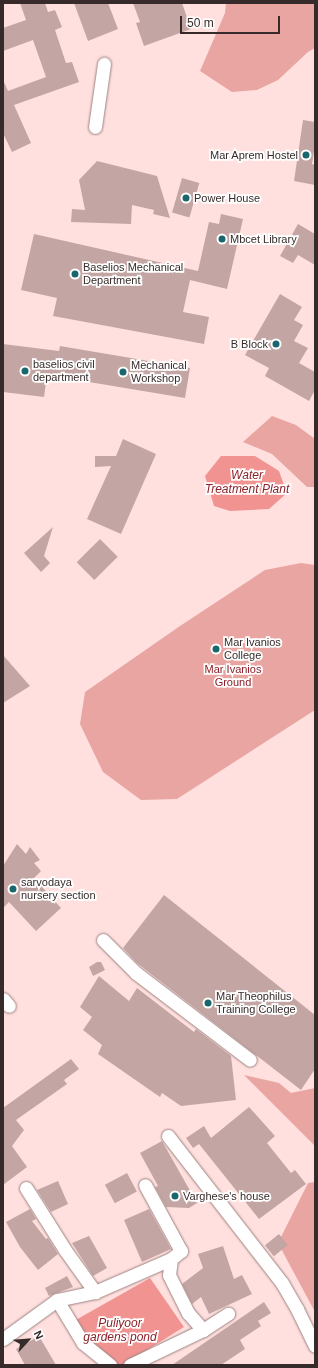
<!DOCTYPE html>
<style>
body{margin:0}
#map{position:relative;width:318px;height:1368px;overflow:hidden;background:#ffe0de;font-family:Arial,sans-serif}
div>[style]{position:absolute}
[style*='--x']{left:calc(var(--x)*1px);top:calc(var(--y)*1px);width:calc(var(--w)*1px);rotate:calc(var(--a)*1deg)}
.green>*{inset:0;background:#e8a5a2}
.water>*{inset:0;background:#f19491}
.building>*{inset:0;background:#c3a6a4;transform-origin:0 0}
.roads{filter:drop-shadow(0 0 1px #9d8280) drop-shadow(0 0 1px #9d8280)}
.minor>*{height:13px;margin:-6.5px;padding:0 6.5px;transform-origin:6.5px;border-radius:6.5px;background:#fff}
.dots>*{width:11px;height:11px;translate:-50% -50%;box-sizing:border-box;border:2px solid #fff;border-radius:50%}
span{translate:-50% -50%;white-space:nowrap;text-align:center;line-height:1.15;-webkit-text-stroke:3.5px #fff;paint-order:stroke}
.poi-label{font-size:11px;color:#362b2a}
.right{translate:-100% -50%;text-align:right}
.left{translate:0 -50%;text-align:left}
.park-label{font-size:11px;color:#8b1e27}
.water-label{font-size:12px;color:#8c2028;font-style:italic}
.frame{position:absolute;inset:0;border:4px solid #362b2a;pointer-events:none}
.north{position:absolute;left:8px;top:1320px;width:40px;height:40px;-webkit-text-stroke:3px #fff;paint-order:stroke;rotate:64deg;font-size:11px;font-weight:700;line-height:16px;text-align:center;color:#362b2a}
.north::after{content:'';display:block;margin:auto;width:14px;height:18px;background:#362b2a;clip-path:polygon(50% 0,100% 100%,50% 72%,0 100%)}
.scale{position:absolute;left:180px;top:16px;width:100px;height:18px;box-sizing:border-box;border:2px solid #362b2a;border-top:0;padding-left:5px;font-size:12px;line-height:14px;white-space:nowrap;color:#362b2a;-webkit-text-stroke:3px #fff;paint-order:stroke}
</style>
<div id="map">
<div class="green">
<div style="clip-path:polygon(226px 3px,315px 3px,315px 48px,308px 52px,278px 80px,257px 90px,232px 92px,200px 71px,225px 13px)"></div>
<div style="clip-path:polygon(272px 416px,296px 425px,315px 439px,315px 487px,307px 487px,272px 454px,243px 442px)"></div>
<div style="clip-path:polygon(301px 563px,315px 565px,315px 710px,177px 799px,141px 800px,103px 772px,80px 724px,85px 692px,180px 626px,265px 570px)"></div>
<div style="clip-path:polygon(244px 1075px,279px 1083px,291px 1093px,315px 1088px,315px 1146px)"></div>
<div style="clip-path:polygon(315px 1182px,315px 1312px,278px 1243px,308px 1183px)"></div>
</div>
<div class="water">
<div style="clip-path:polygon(221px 456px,255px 456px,279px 471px,287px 493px,269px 509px,230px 511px,214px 506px,205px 476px)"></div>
<div style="clip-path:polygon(150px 1278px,184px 1327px,123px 1365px,104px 1365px,74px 1321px)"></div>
</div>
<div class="building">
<div style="clip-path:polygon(20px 3px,45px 3px,48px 12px,55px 10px,62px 27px,55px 30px,66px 63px,72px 62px,79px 82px,14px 105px,31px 143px,12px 152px,3px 133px,3px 80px,8px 91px,46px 77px,33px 40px,3px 51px,3px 28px,26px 20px)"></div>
<div style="clip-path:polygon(74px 3px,108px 3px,118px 29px,88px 41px)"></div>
<div style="clip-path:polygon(133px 3px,182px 3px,191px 29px,144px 46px,136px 23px,140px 22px)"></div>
<div style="clip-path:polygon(303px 120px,315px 122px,315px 145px,312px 164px,315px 165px,315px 185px,294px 181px)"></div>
<div style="clip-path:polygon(97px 161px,157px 176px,170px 218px,153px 214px,154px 210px,132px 205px,131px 224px,71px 222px,72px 209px,85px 210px,79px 180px)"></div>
<div style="left:182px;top:178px;width:18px;height:36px;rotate:16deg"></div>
<div style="clip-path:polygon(221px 214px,243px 219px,227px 289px,190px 280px,183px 312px,209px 317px,204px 344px,53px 316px,57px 298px,21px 290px,34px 234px,198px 271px,209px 222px,219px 224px)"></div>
<div style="clip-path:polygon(298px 224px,315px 234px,315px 265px,298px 255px,293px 263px,280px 256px)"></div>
<div style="clip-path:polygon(280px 294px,302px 307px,294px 320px,303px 325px,294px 341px,308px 348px,299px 363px,315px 372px,315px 390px,309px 401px,265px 376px,269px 368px,245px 355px)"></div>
<div style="clip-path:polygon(3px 344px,59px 351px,60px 346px,190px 368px,185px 398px,47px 375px,44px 397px,3px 392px)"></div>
<div style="clip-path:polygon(123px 439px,156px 454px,121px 534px,87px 519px,111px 466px,95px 467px,95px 456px,116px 456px)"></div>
<div style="clip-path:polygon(53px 527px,44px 556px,50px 563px,41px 572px,24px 553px)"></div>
<div style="left:100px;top:539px;width:25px;height:33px;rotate:45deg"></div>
<div style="clip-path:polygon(3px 655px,30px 686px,3px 703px)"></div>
<div style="clip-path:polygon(17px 844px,26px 854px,30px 847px,40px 860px,34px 863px,41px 871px,34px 878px,61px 908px,36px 931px,9px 902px,3px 908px,3px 866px)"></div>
<div style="clip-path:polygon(164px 895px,315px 1015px,315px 1069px,301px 1090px,137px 963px,123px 948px)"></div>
<div style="clip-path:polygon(97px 962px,101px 962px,105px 970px,93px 976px,89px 967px)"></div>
<div style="clip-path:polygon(99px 976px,129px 1001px,137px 988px,194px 1032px,196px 1029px,231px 1056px,236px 1100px,181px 1106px,162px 1093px,160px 1097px,98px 1054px,102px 1045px,83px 1030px,92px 1017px,80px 1007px)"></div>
<div style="clip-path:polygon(71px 1059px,79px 1069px,64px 1080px,67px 1084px,16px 1120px,24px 1130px,12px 1146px,27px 1167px,3px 1185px,3px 1108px)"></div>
<div style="clip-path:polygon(249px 1107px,275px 1136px,267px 1143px,291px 1173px,295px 1170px,306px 1184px,259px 1219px,199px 1144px,193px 1148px,186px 1138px,204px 1126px,211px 1138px)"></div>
<div style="clip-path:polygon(162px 1141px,197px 1203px,189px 1208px,166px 1207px,155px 1187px,158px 1186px,140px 1153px)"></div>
<div style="left:127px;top:1173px;width:21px;height:25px;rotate:62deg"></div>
<div style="clip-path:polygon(58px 1181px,68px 1204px,51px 1212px,37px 1190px)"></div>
<div style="clip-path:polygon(30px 1209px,36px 1219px,32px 1221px,46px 1239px,48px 1238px,58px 1254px,38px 1270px,20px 1247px,6px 1222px)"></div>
<div style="clip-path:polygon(149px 1209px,171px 1249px,142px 1262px,124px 1220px)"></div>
<div style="left:279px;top:1234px;width:14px;height:18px;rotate:51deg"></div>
<div style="clip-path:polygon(89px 1236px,107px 1268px,93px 1276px,72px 1243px)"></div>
<div style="clip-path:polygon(223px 1246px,234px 1279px,242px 1275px,252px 1294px,209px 1314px,201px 1297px,192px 1304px,182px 1284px,203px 1268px,198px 1254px)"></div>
<div style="clip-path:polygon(67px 1276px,73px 1287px,49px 1296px,45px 1288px)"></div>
<div style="clip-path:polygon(264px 1302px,271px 1313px,258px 1321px,261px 1326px,240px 1340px,245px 1349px,221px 1365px,172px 1365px)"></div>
<div style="clip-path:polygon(39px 1336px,56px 1365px,25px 1365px,16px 1349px)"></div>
</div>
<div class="roads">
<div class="minor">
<div style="--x:95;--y:127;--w:64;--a:-81.9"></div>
<div style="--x:103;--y:940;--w:47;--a:45"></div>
<div style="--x:136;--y:973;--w:143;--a:37.3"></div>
<div style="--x:3;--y:999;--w:9;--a:49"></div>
<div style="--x:168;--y:1136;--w:186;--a:52.2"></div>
<div style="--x:282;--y:1283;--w:30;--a:60"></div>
<div style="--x:297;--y:1309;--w:41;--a:64.1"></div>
<div style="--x:26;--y:1188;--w:73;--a:57.8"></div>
<div style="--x:65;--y:1250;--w:52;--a:54.5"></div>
<div style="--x:57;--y:1300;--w:50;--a:58.8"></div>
<div style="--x:83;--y:1343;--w:35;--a:39"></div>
<div style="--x:203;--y:1330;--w:30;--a:-33"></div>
<div style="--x:3;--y:1339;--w:67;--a:-35.8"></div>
<div style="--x:57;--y:1300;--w:39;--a:-12"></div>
<div style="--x:95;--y:1292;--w:83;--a:-23.5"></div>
<div style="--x:171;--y:1259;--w:13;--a:-39"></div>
<div style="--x:181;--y:1251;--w:75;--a:-118.6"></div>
<div style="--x:130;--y:1365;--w:81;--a:-25.6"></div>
<div style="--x:203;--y:1330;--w:23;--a:-131"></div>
<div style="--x:188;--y:1313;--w:42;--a:-116.6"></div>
<div style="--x:169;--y:1275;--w:16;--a:-83"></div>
</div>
</div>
<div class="dots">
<div style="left:306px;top:155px;background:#19676c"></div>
<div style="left:186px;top:198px;background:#19676c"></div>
<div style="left:222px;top:239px;background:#19676c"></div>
<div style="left:75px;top:274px;background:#19676c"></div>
<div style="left:276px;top:344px;background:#19676c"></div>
<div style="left:25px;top:371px;background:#19676c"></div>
<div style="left:123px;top:372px;background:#19676c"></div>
<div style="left:216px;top:649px;background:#19676c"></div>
<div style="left:13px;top:889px;background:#19676c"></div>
<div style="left:208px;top:1003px;background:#19676c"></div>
<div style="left:175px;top:1196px;background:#19676c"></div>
</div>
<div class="poi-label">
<span class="right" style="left:298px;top:155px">Mar Aprem Hostel</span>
<span class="left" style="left:194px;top:198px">Power House</span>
<span class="left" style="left:230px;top:239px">Mbcet Library</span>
<span class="left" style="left:83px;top:274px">Baselios Mechanical<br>Department</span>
<span class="right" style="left:268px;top:344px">B Block</span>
<span class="left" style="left:33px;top:371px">baselios civil<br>department</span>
<span class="left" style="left:131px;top:372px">Mechanical<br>Workshop</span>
<span class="left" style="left:224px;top:649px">Mar Ivanios<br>College</span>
<span class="left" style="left:21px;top:889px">sarvodaya<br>nursery section</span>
<span class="left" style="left:216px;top:1003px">Mar Theophilus<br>Training College</span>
<span class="left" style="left:183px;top:1196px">Varghese's house</span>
</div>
<div class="park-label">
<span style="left:233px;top:676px">Mar Ivanios<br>Ground</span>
</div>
<div class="water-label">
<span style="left:247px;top:483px">Water<br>Treatment Plant</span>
<span style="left:120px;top:1331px">Puliyoor<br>gardens pond</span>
</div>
<div class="frame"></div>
<div class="north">N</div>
<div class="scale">50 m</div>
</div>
